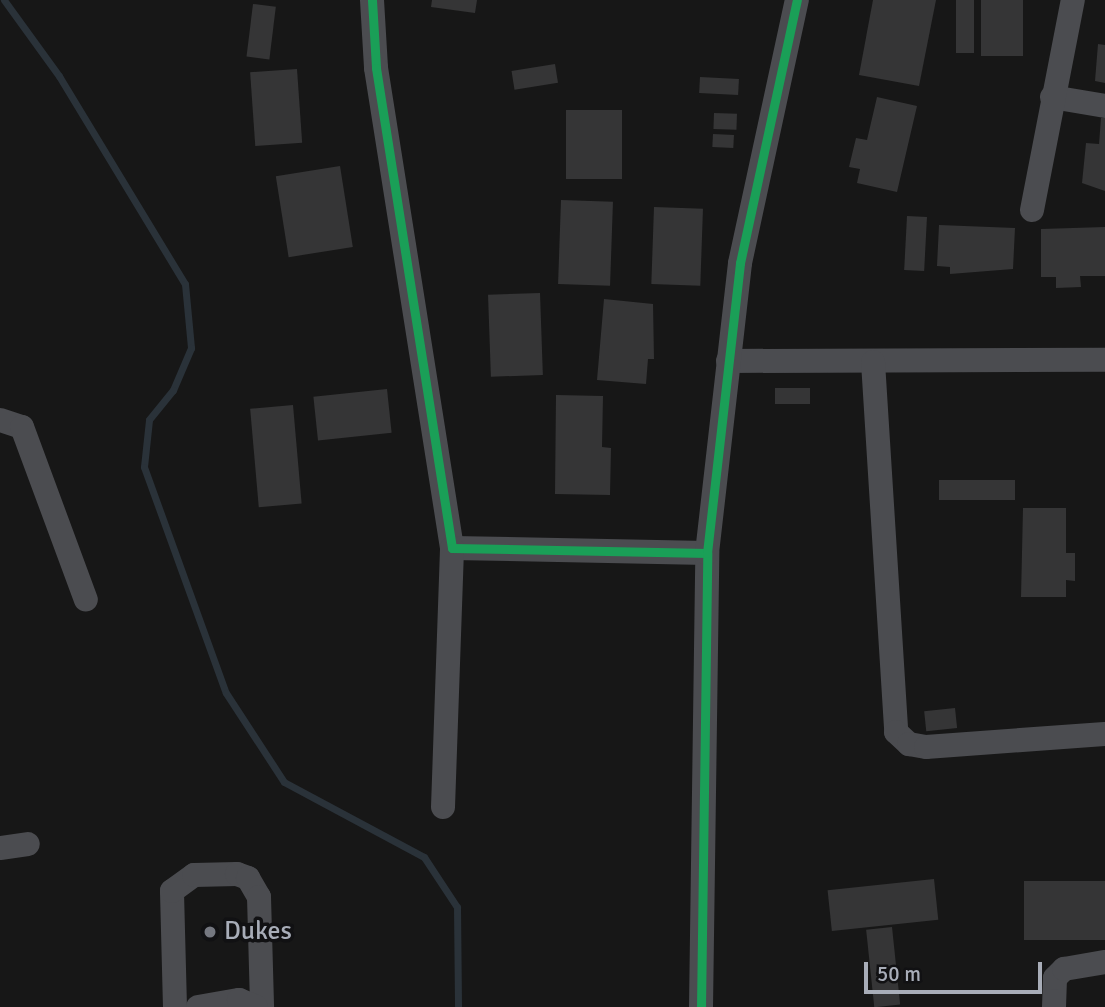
<!DOCTYPE html>
<style>
body{margin:0}
#map{position:relative;width:1105px;height:1007px;overflow:hidden;background:#171717;font-family:Signika,sans-serif}
div>[style]{position:absolute}
[style*='--x']{left:calc(var(--x)*1px);top:calc(var(--y)*1px);width:calc(var(--w)*1px);rotate:calc(var(--a)*1deg)}
.stream>*{height:7px;margin:-3.5px;padding:0 3.5px;transform-origin:3.5px;border-radius:3.5px;background:#2a3239}
.building>*{inset:0;background:#353536;transform-origin:0 0}
.minor>*{height:24px;margin:-12px;padding:0 12px;transform-origin:12px;border-radius:12px;background:#4b4c50}
.cycleway>*{height:9px;margin:-4.5px;padding:0 4.5px;transform-origin:4.5px;border-radius:4.5px;background:#1a9f57}
.dots>*{width:19px;height:19px;translate:-50% -50%;box-sizing:border-box;border:4px solid #111113;border-radius:50%}
span{translate:-50% -50%;white-space:nowrap;text-align:center;line-height:1.15;-webkit-text-stroke:7px #111113;paint-order:stroke}
.poi-label{font-size:26px;color:#a8adb8}
.left{translate:0 -50%;text-align:left}
.scale{position:absolute;left:864px;top:962px;width:178px;height:32px;box-sizing:border-box;border:4px solid #a8adb8;border-top:0;padding-left:9px;font-size:21px;line-height:24px;white-space:nowrap;color:#a8adb8;-webkit-text-stroke:5px #111113;paint-order:stroke}
</style>
<div id="map">
<div class="stream">
<div style="--x:4;--y:0;--w:94;--a:54.1"></div>
<div style="--x:59;--y:76;--w:243;--a:58.8"></div>
<div style="--x:185;--y:284;--w:64;--a:84.6"></div>
<div style="--x:191;--y:348;--w:46;--a:113.2"></div>
<div style="--x:173;--y:390;--w:38;--a:129"></div>
<div style="--x:149;--y:420;--w:47;--a:96.1"></div>
<div style="--x:144;--y:467;--w:240;--a:70.1"></div>
<div style="--x:226;--y:693;--w:106;--a:56.9"></div>
<div style="--x:284;--y:782;--w:159;--a:28.2"></div>
<div style="--x:424;--y:857;--w:60;--a:56.6"></div>
<div style="--x:457;--y:907;--w:100;--a:89.4"></div>
</div>
<div class="building">
<div style="clip-path:polygon(432px 0,477px 0,475px 13px,431px 7px)"></div>
<div style="clip-path:polygon(873px 0,936px 0,919px 86px,859px 75px)"></div>
<div style="left:956px;top:0;width:18px;height:53px"></div>
<div style="left:981px;top:0;width:42px;height:56px"></div>
<div style="left:253px;top:4px;width:23px;height:53px;rotate:7deg"></div>
<div style="clip-path:polygon(1098px 44px,1105px 45px,1105px 83px,1095px 81px)"></div>
<div style="left:555px;top:64px;width:19px;height:44px;rotate:81deg"></div>
<div style="left:297px;top:69px;width:74px;height:47px;rotate:86deg"></div>
<div style="left:700px;top:77px;width:39px;height:16px;rotate:3deg"></div>
<div style="clip-path:polygon(877px 97px,917px 106px,897px 192px,857px 183px,860px 169px,849px 167px,856px 138px,867px 140px)"></div>
<div style="left:622px;top:110px;width:69px;height:56px;rotate:90deg"></div>
<div style="left:714px;top:113px;width:23px;height:16px;rotate:2deg"></div>
<div style="clip-path:polygon(1101px 118px,1105px 118px,1105px 191px,1082px 183px,1086px 143px,1099px 144px)"></div>
<div style="left:713px;top:134px;width:21px;height:13px;rotate:3deg"></div>
<div style="left:340px;top:166px;width:82px;height:65px;rotate:81deg"></div>
<div style="left:561px;top:200px;width:52px;height:84px;rotate:2deg"></div>
<div style="left:654px;top:207px;width:49px;height:77px;rotate:2deg"></div>
<div style="left:907px;top:216px;width:20px;height:54px;rotate:3deg"></div>
<div style="clip-path:polygon(939px 225px,1015px 228px,1013px 269px,950px 274px,950px 267px,937px 266px)"></div>
<div style="clip-path:polygon(1105px 227px,1105px 276px,1080px 276px,1081px 287px,1056px 288px,1056px 277px,1041px 277px,1041px 229px)"></div>
<div style="left:540px;top:293px;width:82px;height:52px;rotate:88deg"></div>
<div style="clip-path:polygon(604px 299px,653px 304px,654px 359px,648px 359px,646px 384px,597px 380px)"></div>
<div style="left:775px;top:388px;width:35px;height:16px"></div>
<div style="left:387px;top:389px;width:44px;height:74px;rotate:84deg"></div>
<div style="clip-path:polygon(556px 395px,603px 396px,602px 447px,611px 448px,610px 495px,555px 494px)"></div>
<div style="left:293px;top:405px;width:99px;height:43px;rotate:85deg"></div>
<div style="left:939px;top:480px;width:76px;height:20px"></div>
<div style="clip-path:polygon(1023px 508px,1066px 508px,1066px 553px,1075px 553px,1075px 581px,1066px 580px,1066px 597px,1021px 597px)"></div>
<div style="left:955px;top:708px;width:20px;height:31px;rotate:84deg"></div>
<div style="left:934px;top:879px;width:41px;height:107px;rotate:84deg"></div>
<div style="left:1105px;top:881px;width:59px;height:81px;rotate:90deg"></div>
<div style="left:892px;top:927px;width:78px;height:26px;rotate:84deg"></div>
</div>
<div class="minor">
<div style="--x:372;--y:0;--w:68;--a:86.6"></div>
<div style="--x:376;--y:68;--w:486;--a:81"></div>
<div style="--x:452;--y:548;--w:255;--a:1.1"></div>
<div style="--x:1052;--y:97;--w:54;--a:9.6"></div>
<div style="--x:1032;--y:210;--w:214;--a:-79"></div>
<div style="--x:728;--y:361;--w:377;--a:-0.2"></div>
<div style="--x:873;--y:362;--w:371;--a:86.4"></div>
<div style="--x:896;--y:732;--w:18;--a:43"></div>
<div style="--x:909;--y:744;--w:17;--a:10"></div>
<div style="--x:926;--y:747;--w:179;--a:-4.2"></div>
<div style="--x:0;--y:420;--w:23;--a:18"></div>
<div style="--x:22;--y:427;--w:184;--a:69.7"></div>
<div style="--x:443;--y:807;--w:259;--a:-88"></div>
<div style="--x:0;--y:848;--w:28;--a:-8"></div>
<div style="--x:175;--y:1007;--w:116;--a:-91.5"></div>
<div style="--x:172;--y:891;--w:27;--a:-36"></div>
<div style="--x:194;--y:875;--w:43;--a:-1.3"></div>
<div style="--x:237;--y:874;--w:12;--a:20"></div>
<div style="--x:248;--y:878;--w:22;--a:60"></div>
<div style="--x:259;--y:897;--w:110;--a:88.4"></div>
<div style="--x:198;--y:1007;--w:42;--a:-9.7"></div>
<div style="--x:239;--y:1000;--w:18;--a:22"></div>
<div style="--x:701;--y:1007;--w:454;--a:-89.2"></div>
<div style="--x:707;--y:553;--w:292;--a:-83.5"></div>
<div style="--x:740;--y:263;--w:269;--a:-77.8"></div>
<div style="--x:1054;--y:1007;--w:29;--a:-88"></div>
<div style="--x:1055;--y:978;--w:13;--a:-45"></div>
<div style="--x:1064;--y:969;--w:42;--a:-9.7"></div>
</div>
<div class="cycleway">
<div style="--x:372;--y:0;--w:68;--a:86.6"></div>
<div style="--x:376;--y:68;--w:486;--a:81"></div>
<div style="--x:452;--y:548;--w:255;--a:1.1"></div>
<div style="--x:701;--y:1007;--w:454;--a:-89.2"></div>
<div style="--x:707;--y:553;--w:292;--a:-83.5"></div>
<div style="--x:740;--y:263;--w:269;--a:-77.8"></div>
</div>
<div class="dots">
<div style="left:210px;top:932px;background:#757880"></div>
</div>
<div class="poi-label">
<span class="left" style="left:224px;top:932px">Dukes</span>
</div>
<div class="scale">50 m</div>
</div>
